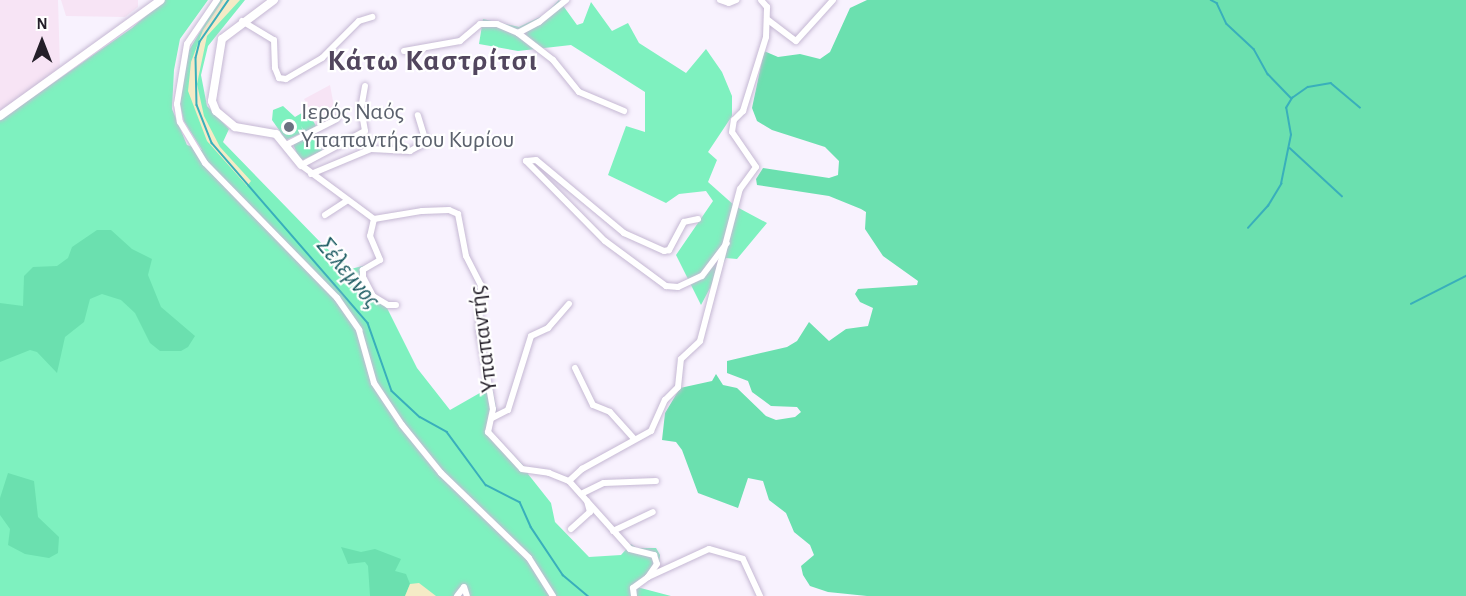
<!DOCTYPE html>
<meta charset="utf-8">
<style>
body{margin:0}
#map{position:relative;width:1466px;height:596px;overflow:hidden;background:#f8f2fe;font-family:"Alegreya Sans",sans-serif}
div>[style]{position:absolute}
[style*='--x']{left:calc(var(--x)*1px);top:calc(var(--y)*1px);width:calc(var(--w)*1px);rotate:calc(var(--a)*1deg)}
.education>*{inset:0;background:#f7e4f5}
.green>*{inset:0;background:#7ef1bf}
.forest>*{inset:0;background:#6be0af}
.sand>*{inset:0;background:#f5ebc6}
.stream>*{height:1.5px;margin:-0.75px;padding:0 0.75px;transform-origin:0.75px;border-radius:0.75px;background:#39afbb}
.roads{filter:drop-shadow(0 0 2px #c5b8d3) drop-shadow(0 0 2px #c5b8d3)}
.minor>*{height:6px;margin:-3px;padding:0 3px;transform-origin:3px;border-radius:3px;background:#fff}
.tertiary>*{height:8px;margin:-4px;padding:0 4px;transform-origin:4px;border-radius:4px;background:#fff}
.dots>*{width:16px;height:16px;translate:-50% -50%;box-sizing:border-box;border:3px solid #fff;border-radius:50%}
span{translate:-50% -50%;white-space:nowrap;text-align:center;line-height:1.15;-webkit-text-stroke:4.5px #fff;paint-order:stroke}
.worship-label{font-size:24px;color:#5b616d}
.left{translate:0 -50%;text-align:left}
.street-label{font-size:24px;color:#241f29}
.water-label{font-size:26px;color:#195960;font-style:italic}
.district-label{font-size:30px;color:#52465e;font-weight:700;letter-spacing:1.5px}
.north{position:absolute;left:12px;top:12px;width:60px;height:60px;-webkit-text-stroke:4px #fff;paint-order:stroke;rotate:0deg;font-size:16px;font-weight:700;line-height:24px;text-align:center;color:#241f29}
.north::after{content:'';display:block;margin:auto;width:21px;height:27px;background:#241f29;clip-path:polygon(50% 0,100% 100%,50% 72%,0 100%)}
</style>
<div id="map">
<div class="education">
<div style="clip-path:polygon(0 0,58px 0,60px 68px,0 111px)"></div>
<div style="clip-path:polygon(61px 0,138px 0,138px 7px,125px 17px,66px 16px)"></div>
<div style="clip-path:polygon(330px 85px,336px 117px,304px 132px,295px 117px,309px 108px,304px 99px)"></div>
</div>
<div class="green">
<div style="clip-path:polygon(164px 0,208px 0,180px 39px,174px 70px,172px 109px,187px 145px,202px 150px,184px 121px,180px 104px,188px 52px,219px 0,245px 0,208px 46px,201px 75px,207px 106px,229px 129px,223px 142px,323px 245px,351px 269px,366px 265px,364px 275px,374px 294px,383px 300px,417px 368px,450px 410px,492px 386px,497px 412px,490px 426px,493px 434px,524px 466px,532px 468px,528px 474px,551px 503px,555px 522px,589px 557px,621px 555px,631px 544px,637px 548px,656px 548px,660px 555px,659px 566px,633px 586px,671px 596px,0 596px,0 120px,132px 28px)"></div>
<div style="clip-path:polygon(559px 0,577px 25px,583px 23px,591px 2px,612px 31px,628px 23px,639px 43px,686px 73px,706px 49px,722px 72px,732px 96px,732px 116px,708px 152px,717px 160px,708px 182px,735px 206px,767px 223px,737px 259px,726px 258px,701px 305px,676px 255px,713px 201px,706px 191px,679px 194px,666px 203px,608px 175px,626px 126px,645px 132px,645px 92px,571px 45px,518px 51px,479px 44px,483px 19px,519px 27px,544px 15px)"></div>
<div style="clip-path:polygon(283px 106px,295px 117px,307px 110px,316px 126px,305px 132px,301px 126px,304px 132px,286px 140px,272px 120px,273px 110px)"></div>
<div style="clip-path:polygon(315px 132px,322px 151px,300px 161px,293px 144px)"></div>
</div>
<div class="forest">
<div style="clip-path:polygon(867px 0,1466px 0,1466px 596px,867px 596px,828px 592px,810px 586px,803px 575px,801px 566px,814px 555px,810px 545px,794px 532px,786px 513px,769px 500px,763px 481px,748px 478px,738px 508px,698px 493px,682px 450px,676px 442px,662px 440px,665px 413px,680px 388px,712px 381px,716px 374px,723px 385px,737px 388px,766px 416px,776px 420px,795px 417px,801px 412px,797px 407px,771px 406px,752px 392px,748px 381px,727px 373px,727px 361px,787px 347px,797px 341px,809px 322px,829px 341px,846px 329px,868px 326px,873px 308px,860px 302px,855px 294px,858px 289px,917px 285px,918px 281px,883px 256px,865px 229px,866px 212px,861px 209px,829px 196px,757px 185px,756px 179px,763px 168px,829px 178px,838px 175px,839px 161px,825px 147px,772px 130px,757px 121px,752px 108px,764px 51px,778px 57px,800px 54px,820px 59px,830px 52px,850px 8px)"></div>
<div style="clip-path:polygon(97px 230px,111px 230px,132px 249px,152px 259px,148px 275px,161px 307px,195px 336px,188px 347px,181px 351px,160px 351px,150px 343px,135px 313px,121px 300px,102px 294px,90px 299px,84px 322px,65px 337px,57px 373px,37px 352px,30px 350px,0 362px,0 303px,23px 306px,24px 276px,33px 267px,57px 266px,68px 258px,72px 247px)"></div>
<div style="clip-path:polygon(8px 473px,34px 481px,38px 517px,59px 537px,58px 553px,49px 558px,25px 554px,8px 545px,10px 529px,0 515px,0 498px)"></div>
<div style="clip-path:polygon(341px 547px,361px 552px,375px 549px,401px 559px,395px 571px,406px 574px,410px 584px,405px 596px,370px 596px,368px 566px,365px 562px,348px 564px)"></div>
</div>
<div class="sand">
<div style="clip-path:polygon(223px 0,240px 0,207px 36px,197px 84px,204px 116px,220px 147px,251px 181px,247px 186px,207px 141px,188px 91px,191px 62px,203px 30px)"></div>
<div style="clip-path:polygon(419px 583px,436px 596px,405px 596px,410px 584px)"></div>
</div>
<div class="stream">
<div style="--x:229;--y:0;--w:51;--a:124.6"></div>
<div style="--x:200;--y:42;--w:16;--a:104"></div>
<div style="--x:196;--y:58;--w:47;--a:88.8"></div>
<div style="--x:197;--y:105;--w:41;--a:68.5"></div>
<div style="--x:212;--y:143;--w:238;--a:49.1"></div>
<div style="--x:368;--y:323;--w:72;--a:70.6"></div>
<div style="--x:392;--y:391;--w:38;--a:43"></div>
<div style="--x:420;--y:417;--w:31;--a:29"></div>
<div style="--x:447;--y:432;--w:66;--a:53.7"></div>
<div style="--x:486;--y:485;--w:38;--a:27"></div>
<div style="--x:520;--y:502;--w:27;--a:66"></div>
<div style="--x:531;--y:527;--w:58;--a:56.3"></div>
<div style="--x:563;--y:575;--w:33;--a:40"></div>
<div style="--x:1211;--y:0;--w:7;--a:27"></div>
<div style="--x:1217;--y:3;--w:23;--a:65"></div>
<div style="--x:1227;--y:24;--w:37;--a:43"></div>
<div style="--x:1254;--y:49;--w:29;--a:61"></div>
<div style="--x:1268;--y:74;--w:33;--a:46"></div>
<div style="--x:1290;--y:148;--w:71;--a:42.7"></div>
<div style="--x:1248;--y:228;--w:30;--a:-48"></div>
<div style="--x:1268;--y:206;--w:26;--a:-59"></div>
<div style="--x:1281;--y:184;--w:50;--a:-78.5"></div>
<div style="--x:1291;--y:135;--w:27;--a:-100"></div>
<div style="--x:1286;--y:108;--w:12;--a:-59"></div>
<div style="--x:1292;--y:98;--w:19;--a:-35"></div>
<div style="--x:1308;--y:87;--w:23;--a:-10"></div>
<div style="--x:1331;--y:83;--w:38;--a:40"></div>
<div style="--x:1411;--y:304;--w:62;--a:-27"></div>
</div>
<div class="roads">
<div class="minor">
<div style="--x:217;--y:0;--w:53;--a:124.3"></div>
<div style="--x:187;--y:44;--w:61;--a:99.5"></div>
<div style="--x:177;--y:104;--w:18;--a:81"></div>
<div style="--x:180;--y:122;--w:48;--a:58.6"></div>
<div style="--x:205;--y:163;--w:189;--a:45.6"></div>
<div style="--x:337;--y:298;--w:39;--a:55"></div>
<div style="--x:359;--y:330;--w:55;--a:74.2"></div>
<div style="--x:374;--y:383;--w:50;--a:56.3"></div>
<div style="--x:402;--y:425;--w:62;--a:50.9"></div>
<div style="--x:441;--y:473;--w:122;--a:44"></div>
<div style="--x:529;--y:558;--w:45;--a:57.7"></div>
<div style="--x:720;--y:0;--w:9;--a:18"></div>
<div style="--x:729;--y:3;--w:8;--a:-23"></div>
<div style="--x:768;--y:20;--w:35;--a:37"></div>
<div style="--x:796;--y:41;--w:55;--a:-47.9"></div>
<div style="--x:242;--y:21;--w:37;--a:31"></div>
<div style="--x:274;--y:40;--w:28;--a:88"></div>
<div style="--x:275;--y:68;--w:11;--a:68"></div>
<div style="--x:279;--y:78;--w:7;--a:8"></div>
<div style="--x:286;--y:79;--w:42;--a:-30.3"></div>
<div style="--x:322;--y:58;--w:52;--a:-45"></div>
<div style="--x:359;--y:21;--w:14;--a:-17"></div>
<div style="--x:518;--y:33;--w:44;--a:37.6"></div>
<div style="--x:553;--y:60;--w:41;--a:50.9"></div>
<div style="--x:579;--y:92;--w:49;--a:22.9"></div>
<div style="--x:404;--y:51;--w:57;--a:-10.1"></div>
<div style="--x:460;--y:41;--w:26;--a:-40"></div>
<div style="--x:480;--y:24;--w:17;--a:0"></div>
<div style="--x:497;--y:24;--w:23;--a:23"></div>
<div style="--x:518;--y:33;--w:24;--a:-28"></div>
<div style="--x:539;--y:22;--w:35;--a:-39"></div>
<div style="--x:365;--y:86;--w:22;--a:100"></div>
<div style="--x:361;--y:108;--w:23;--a:80"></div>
<div style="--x:365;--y:131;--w:72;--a:152"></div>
<div style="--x:301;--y:165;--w:91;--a:36.5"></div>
<div style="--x:374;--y:219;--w:49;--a:-9.5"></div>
<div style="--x:422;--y:211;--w:27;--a:-2"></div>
<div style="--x:449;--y:210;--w:10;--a:24"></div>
<div style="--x:458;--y:214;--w:43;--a:79.2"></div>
<div style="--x:466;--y:256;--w:33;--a:63"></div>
<div style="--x:481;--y:285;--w:45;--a:92.5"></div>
<div style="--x:479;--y:330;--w:80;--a:80"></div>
<div style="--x:493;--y:409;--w:24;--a:102"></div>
<div style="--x:488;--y:432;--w:50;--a:47.4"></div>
<div style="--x:522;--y:469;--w:27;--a:8"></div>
<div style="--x:549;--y:473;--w:22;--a:22"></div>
<div style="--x:569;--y:481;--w:91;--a:48.1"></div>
<div style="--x:630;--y:549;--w:25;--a:14"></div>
<div style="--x:654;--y:555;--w:9;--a:72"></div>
<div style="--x:657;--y:564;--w:16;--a:125"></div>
<div style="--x:286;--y:145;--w:57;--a:-27"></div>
<div style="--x:311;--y:174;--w:65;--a:-22.6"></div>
<div style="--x:371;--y:149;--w:39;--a:3"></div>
<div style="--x:410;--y:151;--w:18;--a:-29"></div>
<div style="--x:426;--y:142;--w:28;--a:-107"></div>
<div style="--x:325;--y:215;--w:27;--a:-33"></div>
<div style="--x:374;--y:219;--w:17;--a:103"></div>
<div style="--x:370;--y:236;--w:26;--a:67"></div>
<div style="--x:380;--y:260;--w:20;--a:150"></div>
<div style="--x:363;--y:270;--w:7;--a:90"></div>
<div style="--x:363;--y:277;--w:21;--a:62"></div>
<div style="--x:373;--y:296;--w:17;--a:31"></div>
<div style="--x:388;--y:305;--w:8;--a:0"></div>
<div style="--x:698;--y:219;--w:14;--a:168"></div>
<div style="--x:684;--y:222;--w:32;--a:118"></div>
<div style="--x:669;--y:250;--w:5;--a:169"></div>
<div style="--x:664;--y:251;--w:44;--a:-155.8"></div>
<div style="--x:624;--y:233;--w:114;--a:-140.3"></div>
<div style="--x:536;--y:160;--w:10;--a:174"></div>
<div style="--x:526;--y:161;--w:112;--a:45.4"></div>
<div style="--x:605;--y:241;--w:76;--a:36.4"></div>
<div style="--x:666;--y:286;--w:12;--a:5"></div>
<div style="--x:678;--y:287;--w:26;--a:-25"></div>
<div style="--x:702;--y:276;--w:41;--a:-52.9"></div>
<div style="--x:575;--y:368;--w:41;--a:64.1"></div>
<div style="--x:593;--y:405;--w:18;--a:22"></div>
<div style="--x:610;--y:412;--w:36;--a:48"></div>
<div style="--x:492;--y:418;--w:18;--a:-27"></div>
<div style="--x:508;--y:410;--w:77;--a:-72.7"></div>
<div style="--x:531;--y:336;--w:19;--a:-25"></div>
<div style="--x:548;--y:328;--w:32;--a:-49"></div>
<div style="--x:569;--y:481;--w:18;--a:-43"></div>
<div style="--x:582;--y:469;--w:79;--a:-28.8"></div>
<div style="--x:651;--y:431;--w:34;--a:-66"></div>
<div style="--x:665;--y:400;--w:18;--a:-45"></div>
<div style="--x:678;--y:387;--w:28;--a:-84"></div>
<div style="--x:681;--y:359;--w:26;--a:-43"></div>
<div style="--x:700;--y:341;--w:157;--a:-75.3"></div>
<div style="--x:740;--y:189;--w:27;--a:-54"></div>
<div style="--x:756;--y:167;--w:42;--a:-124.4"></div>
<div style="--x:732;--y:132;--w:12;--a:-81"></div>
<div style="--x:734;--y:120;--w:13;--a:-45"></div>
<div style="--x:743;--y:111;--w:77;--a:-72.7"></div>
<div style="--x:766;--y:37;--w:30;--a:-88"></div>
<div style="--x:767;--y:7;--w:9;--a:-131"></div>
<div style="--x:581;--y:494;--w:25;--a:-26"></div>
<div style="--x:604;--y:483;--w:52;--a:-2.2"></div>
<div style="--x:571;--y:529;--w:25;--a:-42"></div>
<div style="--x:590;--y:512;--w:11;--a:-105"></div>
<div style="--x:613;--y:531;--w:44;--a:-25.4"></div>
<div style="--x:457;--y:596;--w:11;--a:-52"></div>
<div style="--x:464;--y:587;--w:9;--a:72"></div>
<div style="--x:634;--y:596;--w:8;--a:-97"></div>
<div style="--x:633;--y:588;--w:19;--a:-36"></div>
<div style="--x:648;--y:577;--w:67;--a:-24.7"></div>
<div style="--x:709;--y:549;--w:35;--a:16"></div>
<div style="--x:743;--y:559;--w:41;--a:65.3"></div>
</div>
<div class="tertiary">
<div style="--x:274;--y:0;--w:65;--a:143.1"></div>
<div style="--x:222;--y:39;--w:63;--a:99.2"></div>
<div style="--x:212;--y:101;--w:11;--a:68"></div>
<div style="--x:216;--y:111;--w:25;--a:40"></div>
<div style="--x:235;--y:127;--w:42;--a:9.7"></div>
<div style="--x:276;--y:134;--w:40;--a:51"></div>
<div style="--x:0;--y:116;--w:198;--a:-35.8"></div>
</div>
</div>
<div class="dots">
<div style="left:289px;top:127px;background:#6b7280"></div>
</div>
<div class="worship-label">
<span class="left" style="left:301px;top:127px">Ιερός Ναός<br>Υπαπαντής του Κυρίου</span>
</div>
<div class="street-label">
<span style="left:484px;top:339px;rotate:-97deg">Υπαπαντής</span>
</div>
<div class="water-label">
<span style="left:348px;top:273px;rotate:50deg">Σέλεμνος</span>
</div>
<div class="district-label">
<span style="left:433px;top:61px">Κάτω Καστρίτσι</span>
</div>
<div class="north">N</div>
</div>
